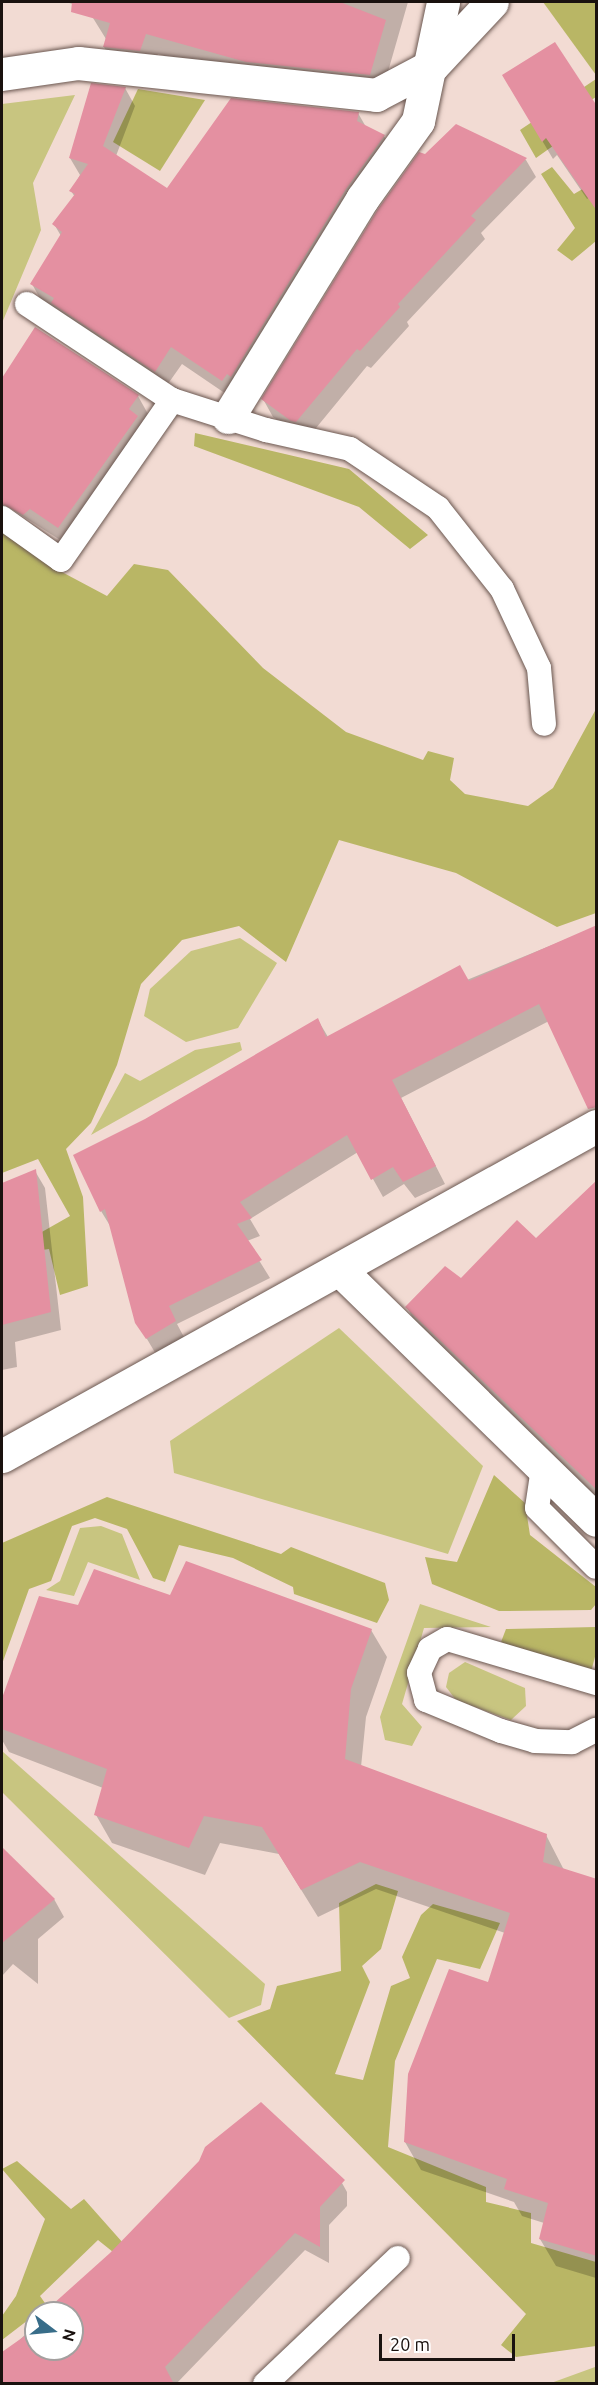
<!DOCTYPE html>
<style>
body{margin:0}
#map{position:relative;width:598px;height:2385px;overflow:hidden;background:#f2dbd3;font-family:Ubuntu,sans-serif}
div>[style]{position:absolute}
[style*='--x']{left:calc(var(--x)*1px);top:calc(var(--y)*1px);width:calc(var(--w)*1px);rotate:calc(var(--a)*1deg)}
.green>*{inset:0;background:#c8c580}
.forest>*{inset:0;background:#b9b665}
.shadow>*{inset:0;background:#0003}
.building>*{inset:0;background:#e490a1}
.roads{filter:drop-shadow(0 0 2px #6a5750) drop-shadow(0 0 2px #6a5750)}
.lane>*{height:24px;margin:-12px;padding:0 12px;transform-origin:12px;border-radius:12px;background:#fff}
.street>*{height:33px;margin:-16.5px;padding:0 16.5px;transform-origin:16.5px;border-radius:16.5px;background:#fff}
span{translate:-50% -50%;white-space:nowrap;text-align:center;line-height:1.15;-webkit-text-stroke:6px #fff;paint-order:stroke}
.frame{position:absolute;inset:0;border:3px solid #1a120f;pointer-events:none}
.north{position:absolute;left:24px;top:2301px;width:60px;height:60px;box-sizing:border-box;background:#fff;border:2px solid #a3a09f;border-radius:50%;rotate:106deg;font-size:16px;font-weight:700;line-height:24px;text-align:center;color:#1a120f}
.north::after{content:'';display:block;margin:auto;width:21px;height:27px;background:#386d89;clip-path:polygon(50% 0,100% 100%,50% 72%,0 100%)}
.scale{position:absolute;left:379px;top:2334px;width:136px;height:27px;box-sizing:border-box;border:3px solid #1a120f;border-top:0;padding-left:8px;font-size:18px;line-height:21px;white-space:nowrap;color:#1a120f;-webkit-text-stroke:4px #fff;paint-order:stroke}
</style>
<div id="map">
<div class="green">
<div style="clip-path:polygon(75px 95px,33px 183px,41px 230px,2px 323px,2px 104px)"></div>
<div style="clip-path:polygon(240px 938px,277px 963px,238px 1028px,186px 1042px,144px 1016px,150px 989px,191px 951px)"></div>
<div style="clip-path:polygon(240px 1042px,242px 1050px,91px 1135px,125px 1073px,140px 1081px,195px 1050px)"></div>
<div style="clip-path:polygon(339px 1328px,483px 1466px,448px 1554px,174px 1473px,170px 1441px)"></div>
<div style="clip-path:polygon(101px 1526px,122px 1534px,140px 1580px,88px 1562px,74px 1596px,46px 1590px,60px 1581px,80px 1528px)"></div>
<div style="clip-path:polygon(420px 1604px,491px 1627px,424px 1628px,402px 1704px,422px 1727px,412px 1746px,385px 1740px,380px 1717px)"></div>
<div style="clip-path:polygon(465px 1662px,525px 1688px,526px 1706px,511px 1720px,456px 1700px,446px 1687px,449px 1673px)"></div>
<div style="clip-path:polygon(2px 1751px,265px 1984px,261px 2005px,229px 2018px,2px 1792px)"></div>
<div style="clip-path:polygon(596px 2366px,596px 2383px,551px 2383px,595px 2367px)"></div>
</div>
<div class="forest">
<div style="clip-path:polygon(543px 2px,596px 2px,596px 75px)"></div>
<div style="clip-path:polygon(596px 79px,596px 97px,564px 117px,574px 131px,536px 158px,520px 130px)"></div>
<div style="clip-path:polygon(138px 89px,205px 100px,160px 171px,113px 142px)"></div>
<div style="clip-path:polygon(552px 167px,574px 194px,596px 181px,596px 241px,572px 261px,557px 250px,575px 228px,541px 174px)"></div>
<div style="clip-path:polygon(195px 433px,349px 469px,428px 535px,410px 549px,359px 507px,194px 446px)"></div>
<div style="clip-path:polygon(2px 531px,60px 571px,107px 596px,134px 564px,168px 570px,263px 668px,346px 732px,423px 760px,428px 751px,454px 758px,450px 780px,465px 794px,528px 806px,553px 788px,596px 709px,596px 913px,557px 927px,456px 873px,339px 840px,286px 962px,239px 926px,182px 940px,141px 984px,117px 1065px,91px 1123px,66px 1149px,83px 1197px,88px 1286px,60px 1295px,49px 1249px,35px 1251px,33px 1237px,70px 1216px,38px 1159px,2px 1173px)"></div>
<div style="clip-path:polygon(494px 1475px,525px 1503px,530px 1535px,596px 1587px,596px 1604px,591px 1610px,499px 1611px,432px 1584px,425px 1557px,457px 1562px)"></div>
<div style="clip-path:polygon(107px 1497px,281px 1554px,291px 1547px,385px 1583px,389px 1600px,377px 1623px,294px 1594px,293px 1587px,233px 1558px,179px 1545px,165px 1582px,153px 1578px,127px 1529px,95px 1518px,72px 1526px,51px 1581px,29px 1589px,2px 1664px,2px 1543px)"></div>
<div style="clip-path:polygon(596px 1627px,596px 1653px,591px 1672px,556px 1664px,501px 1642px,506px 1629px)"></div>
<div style="clip-path:polygon(376px 1884px,398px 1891px,381px 1949px,362px 1966px,370px 1982px,335px 2074px,363px 2080px,391px 1986px,410px 1978px,402px 1957px,421px 1915px,433px 1904px,500px 1923px,480px 1969px,437px 1959px,395px 2061px,388px 2147px,486px 2187px,486px 2202px,531px 2213px,531px 2243px,596px 2262px,596px 2346px,516px 2357px,501px 2345px,526px 2314px,237px 2021px,270px 2009px,277px 1986px,341px 1971px,339px 1903px)"></div>
<div style="clip-path:polygon(17px 2161px,71px 2209px,84px 2199px,131px 2252px,123px 2260px,98px 2240px,40px 2296px,52px 2313px,36px 2313px,36px 2319px,32px 2317px,2px 2340px,2px 2316px,16px 2296px,45px 2219px,2px 2169px)"></div>
</div>
<div class="shadow">
<div style="clip-path:polygon(66px 2px,408px 2px,381px 96px,259px 83px,158px 54px,152px 71px,116px 67px,104px 47px,106px 39px,93px 18px,95px 11px)"></div>
<div style="clip-path:polygon(125px 88px,135px 106px,116px 156px,168px 190px,358px 113px,366px 127px,384px 136px,394px 153px,232px 398px,182px 364px,165px 388px,42px 302px,32px 284px,61px 236px,54px 224px,75px 197px,71px 191px,80px 175px,70px 158px)"></div>
<div style="clip-path:polygon(514px 93px,596px 193px,587px 199px,557px 155px,553px 159px)"></div>
<div style="clip-path:polygon(456px 126px,526px 160px,536px 177px,481px 233px,485px 239px,407px 322px,409px 326px,371px 368px,367px 366px,307px 439px,273px 417px,263px 399px,425px 156px)"></div>
<div style="clip-path:polygon(18px 376px,138px 396px,148px 414px,68px 545px,2px 503px,2px 402px)"></div>
<div style="clip-path:polygon(596px 927px,549px 1021px,401px 1098px,445px 1184px,415px 1198px,404px 1184px,383px 1197px,358px 1152px,250px 1219px,260px 1236px,247px 1241px,270px 1278px,177px 1324px,185px 1339px,157px 1356px,137px 1322px,112px 1229px,101px 1211px,146px 1121px,318px 1020px,328px 1037px)"></div>
<div style="clip-path:polygon(35px 1171px,45px 1188px,61px 1330px,15px 1342px,17px 1367px,2px 1370px,2px 1184px)"></div>
<div style="clip-path:polygon(596px 1182px,596px 1498px,418px 1328px,407px 1307px,536px 1240px)"></div>
<div style="clip-path:polygon(171px 1597px,371px 1630px,387px 1657px,366px 1717px,361px 1767px,546px 1835px,596px 1932px,596px 2278px,556px 2266px,540px 2239px,544px 2223px,522px 2216px,514px 2202px,421px 2170px,405px 2142px,489px 1984px,505px 1933px,376px 1889px,318px 1917px,279px 1854px,220px 1843px,205px 1875px,112px 1843px,96px 1815px,103px 1788px,9px 1752px,2px 1740px,2px 1702px,40px 1598px,79px 1607px)"></div>
<div style="clip-path:polygon(2px 1849px,54px 1899px,64px 1917px,38px 1939px,38px 1984px,13px 1964px,2px 1976px)"></div>
<div style="clip-path:polygon(337px 2174px,347px 2192px,347px 2206px,329px 2225px,329px 2263px,305px 2250px,176px 2384px,2px 2384px,2px 2357px,36px 2324px,36px 2349px,72px 2349px,72px 2313px,48px 2313px,111px 2254px)"></div>
</div>
<div class="building">
<div style="clip-path:polygon(72px 2px,340px 2px,386px 20px,370px 75px,246px 62px,146px 34px,140px 51px,103px 47px,110px 23px,71px 12px)"></div>
<div style="clip-path:polygon(555px 42px,597px 106px,597px 211px,546px 138px,542px 142px,502px 75px)"></div>
<div style="clip-path:polygon(91px 83px,126px 87px,103px 146px,167px 188px,231px 98px,359px 112px,357px 121px,385px 135px,346px 189px,231px 377px,227px 374px,222px 381px,171px 347px,155px 372px,51px 303px,54px 298px,30px 284px,62px 232px,52px 224px,75px 194px,69px 191px,88px 164px,69px 158px)"></div>
<div style="clip-path:polygon(456px 124px,527px 158px,471px 216px,476px 220px,398px 304px,400px 307px,360px 351px,357px 349px,296px 422px,291px 421px,261px 399px,378px 209px,419px 152px,425px 154px)"></div>
<div style="clip-path:polygon(35px 327px,139px 395px,129px 409px,138px 416px,58px 528px,30px 509px,23px 515px,2px 504px,2px 378px)"></div>
<div style="clip-path:polygon(597px 925px,597px 1107px,588px 1109px,539px 1004px,392px 1080px,436px 1166px,403px 1182px,393px 1167px,371px 1180px,347px 1135px,240px 1202px,252px 1218px,237px 1224px,262px 1260px,169px 1306px,176px 1321px,146px 1339px,135px 1323px,105px 1209px,100px 1212px,73px 1155px,145px 1119px,318px 1018px,326px 1037px,460px 965px,469px 981px)"></div>
<div style="clip-path:polygon(36px 1169px,51px 1312px,2px 1325px,2px 1183px)"></div>
<div style="clip-path:polygon(597px 1180px,597px 1490px,405px 1307px,445px 1266px,461px 1278px,517px 1220px,536px 1238px)"></div>
<div style="clip-path:polygon(186px 1561px,372px 1629px,351px 1689px,345px 1759px,547px 1834px,543px 1862px,597px 1879px,597px 2256px,539px 2239px,548px 2203px,504px 2189px,507px 2179px,404px 2142px,408px 2074px,449px 1969px,488px 1982px,510px 1913px,360px 1862px,301px 1890px,262px 1827px,204px 1816px,189px 1848px,94px 1815px,107px 1769px,2px 1729px,2px 1698px,39px 1596px,78px 1605px,94px 1569px,170px 1595px)"></div>
<div style="clip-path:polygon(2px 1847px,55px 1899px,2px 1943px)"></div>
<div style="clip-path:polygon(261px 2102px,345px 2180px,320px 2207px,320px 2247px,295px 2233px,165px 2367px,174px 2384px,2px 2384px,2px 2352px,36px 2328px,36px 2349px,72px 2349px,72px 2313px,57px 2313px,52px 2305px,110px 2253px,199px 2161px,205px 2147px)"></div>
</div>
<div class="roads">
<div class="lane">
<div style="--x:27;--y:304;--w:174;--a:33.5"></div>
<div style="--x:172;--y:400;--w:99;--a:17.7"></div>
<div style="--x:266;--y:430;--w:86;--a:12.7"></div>
<div style="--x:350;--y:449;--w:106;--a:33.8"></div>
<div style="--x:438;--y:508;--w:103;--a:51.7"></div>
<div style="--x:502;--y:589;--w:87;--a:64.9"></div>
<div style="--x:539;--y:668;--w:56;--a:84.9"></div>
<div style="--x:2;--y:518;--w:72;--a:35.4"></div>
<div style="--x:61;--y:560;--w:195;--a:-55.2"></div>
<div style="--x:543;--y:1468;--w:40;--a:98.5"></div>
<div style="--x:537;--y:1508;--w:83;--a:45"></div>
<div style="--x:596;--y:1683;--w:155;--a:-163.5"></div>
<div style="--x:447;--y:1639;--w:20;--a:150"></div>
<div style="--x:430;--y:1649;--w:26;--a:115"></div>
<div style="--x:419;--y:1673;--w:28;--a:75"></div>
<div style="--x:426;--y:1700;--w:81;--a:22.5"></div>
<div style="--x:501;--y:1731;--w:35;--a:16"></div>
<div style="--x:535;--y:1741;--w:37;--a:2"></div>
<div style="--x:572;--y:1742;--w:27;--a:-27"></div>
<div style="--x:265;--y:2384;--w:183;--a:-43.5"></div>
</div>
<div class="street">
<div style="--x:2;--y:74;--w:77;--a:-8.2"></div>
<div style="--x:78;--y:63;--w:300;--a:6.1"></div>
<div style="--x:376;--y:95;--w:64;--a:-27.8"></div>
<div style="--x:433;--y:65;--w:86;--a:-46.9"></div>
<div style="--x:228;--y:417;--w:256;--a:-58.4"></div>
<div style="--x:362;--y:199;--w:96;--a:-54.3"></div>
<div style="--x:418;--y:121;--w:122;--a:-78.1"></div>
<div style="--x:341;--y:1271;--w:356;--a:44.3"></div>
<div style="--x:2;--y:1456;--w:680;--a:-29.05"></div>
</div>
</div>
<div class="frame"></div>
<div class="north">N</div>
<div class="scale">20 m</div>
</div>
